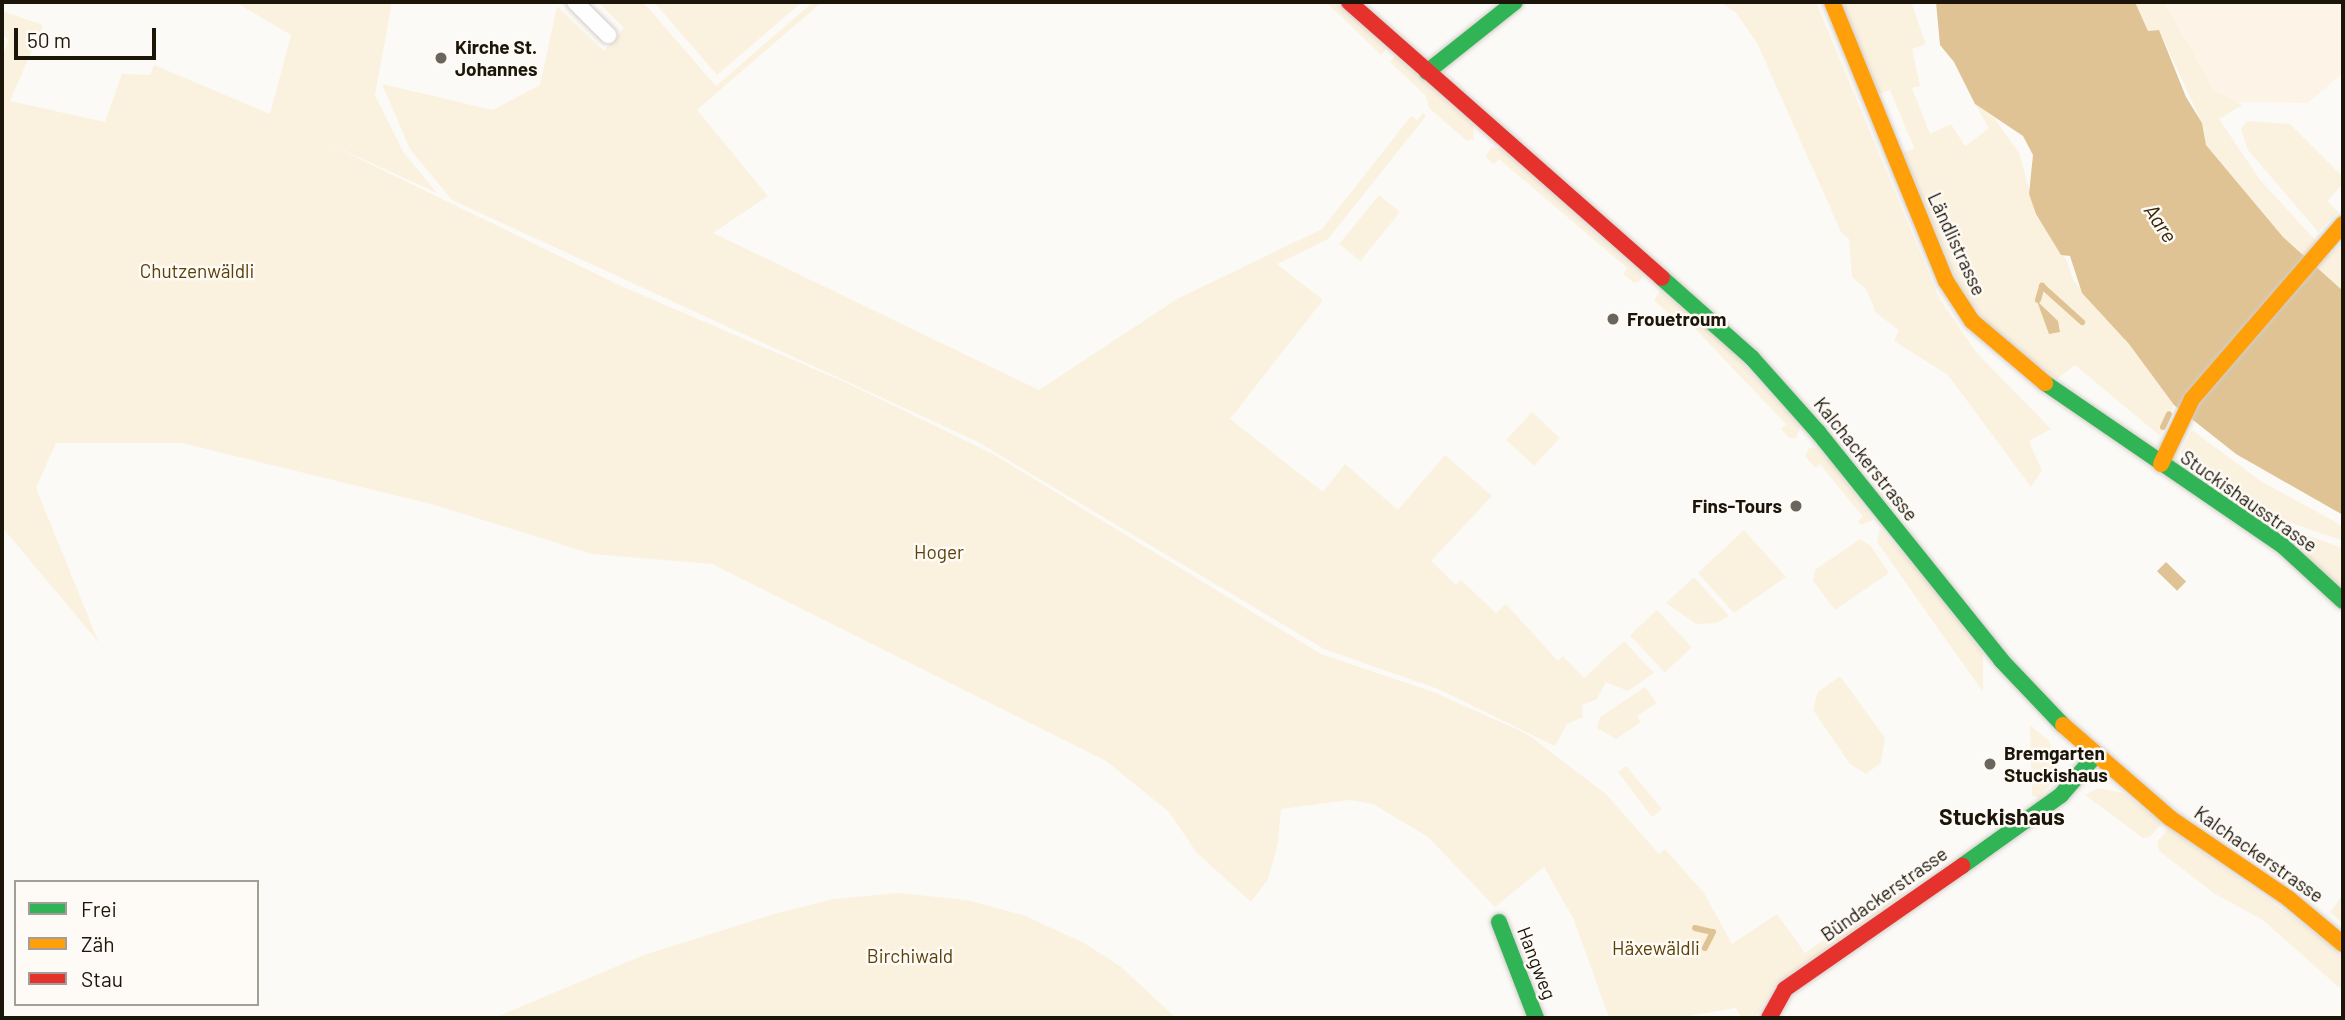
<!DOCTYPE html>
<meta charset="utf-8">
<style>
body{margin:0}
#map{position:relative;width:2345px;height:1020px;overflow:hidden;background:#fcfaf7;font-family:Barlow,sans-serif}
div>[style]{position:absolute}
[style*='--x']{left:calc(var(--x)*1px);top:calc(var(--y)*1px);width:calc(var(--w)*1px);rotate:calc(var(--a)*1deg)}
.built>*{inset:0;background:#fdf4e7}
.green>*{inset:0;background:#fbf1df;transform-origin:0 0}
.water>*{inset:0;background:#dfc394;transform-origin:0 0}
.stream>*{height:6px;margin:-3px;padding:0 3px;transform-origin:3px;border-radius:3px;background:#dfc394}
.roads{filter:drop-shadow(0 0 2px #d2cdc7) drop-shadow(0 0 2px #d2cdc7)}
.street>*{height:16px;margin:-8px;padding:0 8px;transform-origin:8px;border-radius:8px;background:#fffefe}
.fast>*{height:16px;margin:-8px;padding:0 8px;transform-origin:8px;border-radius:8px;background:#30b455}
.slow>*{height:16px;margin:-8px;padding:0 8px;transform-origin:8px;border-radius:8px;background:#ff9f0a}
.jam>*{height:16px;margin:-8px;padding:0 8px;transform-origin:8px;border-radius:8px;background:#e5322d}
.dots>*{width:19px;height:19px;translate:-50% -50%;box-sizing:border-box;border:4px solid #fefaf5;border-radius:50%}
span{translate:-50% -50%;white-space:nowrap;text-align:center;line-height:1.15;-webkit-text-stroke:5px #fefaf5;paint-order:stroke}
.poi-label{font-size:19px;color:#1b150a;font-weight:700}
.left{translate:0 -50%;text-align:left}
.right{translate:-100% -50%;text-align:right}
.street-label{font-size:19px;color:#1b150a}
.park-label{font-size:19px;color:#5b4109}
.water-label{font-size:21px;color:#372708;font-style:italic}
.quarter-label{font-size:23px;color:#1b150a;font-weight:700}
.frame{position:absolute;inset:0;border:4px solid #1b150a;pointer-events:none}
.legend{position:absolute;left:14px;top:880px;width:245px;height:126px;box-sizing:border-box;background:#fefaf5;border:2px solid #a39e97;margin:0;padding:9px 12px;list-style:none;font-size:21px;color:#1b150a}
.legend li{display:flex;align-items:center;gap:14px;height:35px}
.legend b{width:35px;border:2px solid #a39e97}
.scale{position:absolute;left:14px;top:28px;width:142px;height:32px;box-sizing:border-box;border:4px solid #1b150a;border-top:0;padding-left:9px;font-size:21px;line-height:24px;white-space:nowrap;color:#1b150a;-webkit-text-stroke:5px #fefaf5;paint-order:stroke}
</style>
<div id="map">
<div class="built">
<div style="clip-path:polygon(2164px 2px,2343px 2px,2343px 73px,2308px 103px,2232px 102px,2214px 90px)"></div>
</div>
<div class="green">
<div style="clip-path:polygon(235px 2px,392px 2px,375px 95px,404px 153px,437px 193px,323px 141px,621px 286px,849px 384px,993px 454px,1321px 654px,1436px 693px,1527px 734px,1606px 794px,1659px 854px,1665px 849px,1704px 893px,1732px 944px,1777px 914px,1805px 953px,1897px 888px,1903px 895px,1775px 984px,1755px 1018px,1741px 1018px,1736px 1008px,1676px 1018px,1609px 1018px,1574px 920px,1544px 867px,1495px 907px,1428px 837px,1373px 804px,1349px 800px,1281px 809px,1278px 843px,1268px 879px,1251px 902px,1197px 853px,1169px 812px,1106px 761px,712px 564px,592px 554px,435px 505px,182px 443px,56px 443px,36px 488px,99px 643px,2px 527px,2px 59px,8px 40px,2px 33px,2px 11px,43px 25px,10px 101px,105px 122px,122px 74px,150px 75px,154px 65px,270px 114px,291px 35px)"></div>
<div style="clip-path:polygon(598px 2px,643px 2px,716px 86px,813px 2px,822px 2px,697px 110px,768px 196px,713px 233px,1039px 390px,1177px 299px,1322px 229px,1411px 116px,1417px 120px,1423px 113px,1426px 116px,1328px 239px,1277px 264px,1323px 300px,1230px 419px,1323px 492px,1345px 464px,1398px 510px,1445px 455px,1492px 496px,1431px 561px,1456px 585px,1461px 580px,1496px 613px,1506px 604px,1558px 661px,1563px 656px,1584px 678px,1624px 641px,1654px 673px,1628px 691px,1606px 682px,1597px 699px,1582px 705px,1583px 717px,1567px 724px,1555px 746px,1438px 689px,1324px 649px,976px 441px,452px 200px,410px 149px,382px 84px,493px 110px,540px 85px,557px 6px,604px 51px,624px 28px)"></div>
<div style="clip-path:polygon(654px 2px,802px 2px,717px 75px)"></div>
<div style="clip-path:polygon(1326px 2px,1336px 2px,1386px 49px,1381px 55px)"></div>
<div style="clip-path:polygon(1720px 2px,1816px 2px,1939px 298px,1976px 352px,2051px 429px,2029px 441px,2042px 471px,2031px 487px,1948px 375px,1894px 341px,1899px 330px,1876px 313px,1866px 289px,1852px 277px,1849px 239px,1841px 232px,1757px 43px,1736px 13px)"></div>
<div style="clip-path:polygon(1841px 2px,1911px 2px,1926px 44px,1912px 49px,1920px 86px,1912px 88px,1930px 134px,1951px 124px,1965px 146px,1989px 128px,1975px 104px,1995px 119px,2019px 153px,2036px 214px,2067px 261px,2073px 280px,2129px 344px,2174px 405px,2160px 436px,2075px 365px,2057px 379px,1994px 332px,1959px 286px,1903px 153px,1914px 148px,1890px 90px,1879px 94px)"></div>
<div style="clip-path:polygon(2135px 2px,2164px 2px,2214px 90px,2242px 105px,2219px 119px,2261px 181px,2330px 256px,2343px 241px,2343px 291px,2283px 237px,2206px 145px,2202px 123px,2159px 30px,2148px 31px)"></div>
<div style="clip-path:polygon(1395px 56px,1474px 126px,1473px 139px,1467px 141px,1429px 108px,1426px 96px,1390px 62px)"></div>
<div style="clip-path:polygon(2247px 121px,2290px 124px,2343px 177px,2343px 184px,2327px 201px,2338px 212px,2318px 232px,2248px 150px,2241px 129px)"></div>
<div style="clip-path:polygon(1492px 147px,1503px 150px,1643px 276px,1640px 281px,1634px 283px,1623px 274px,1627px 268px,1499px 159px,1494px 164px,1485px 157px)"></div>
<div style="left:1379px;top:195px;width:27px;height:63px;rotate:39deg"></div>
<div style="clip-path:polygon(1660px 291px,1719px 338px,1800px 427px,1796px 438px,1789px 438px,1781px 429px,1786px 424px,1680px 313px,1674px 319px,1654px 300px)"></div>
<div style="left:1532px;top:412px;width:38px;height:38px;rotate:43deg"></div>
<div style="clip-path:polygon(2192px 430px,2262px 482px,2334px 521px,2343px 528px,2343px 541px,2235px 503px,2181px 452px)"></div>
<div style="clip-path:polygon(1809px 448px,1816px 448px,1836px 468px,1873px 520px,1861px 525px,1858px 521px,1863px 517px,1820px 464px,1815px 468px,1805px 456px)"></div>
<div style="clip-path:polygon(2264px 520px,2343px 548px,2343px 589px)"></div>
<div style="clip-path:polygon(1880px 529px,1921px 573px,1983px 654px,1983px 692px,1877px 542px)"></div>
<div style="clip-path:polygon(1744px 530px,1786px 577px,1734px 613px,1698px 573px)"></div>
<div style="clip-path:polygon(1860px 539px,1871px 546px,1889px 573px,1835px 610px,1813px 581px,1815px 570px)"></div>
<div style="clip-path:polygon(1694px 577px,1729px 616px,1716px 623px,1696px 624px,1666px 603px)"></div>
<div style="left:1657px;top:610px;width:51px;height:37px;rotate:47deg"></div>
<div style="clip-path:polygon(1840px 676px,1885px 738px,1881px 763px,1866px 774px,1850px 764px,1813px 710px,1818px 692px)"></div>
<div style="clip-path:polygon(1645px 687px,1657px 703px,1637px 716px,1641px 722px,1616px 739px,1597px 728px,1600px 717px)"></div>
<div style="clip-path:polygon(2030px 725px,2049px 741px,2058px 765px,2056px 778px,2039px 798px,2032px 795px)"></div>
<div style="clip-path:polygon(1626px 766px,1662px 809px,1652px 817px,1618px 772px)"></div>
<div style="clip-path:polygon(2098px 788px,2123px 793px,2162px 823px,2150px 837px,2143px 838px,2085px 795px)"></div>
<div style="clip-path:polygon(2169px 828px,2328px 943px,2343px 957px,2343px 991px,2263px 920px,2215px 894px,2159px 851px,2157px 842px)"></div>
<div style="clip-path:polygon(898px 893px,967px 900px,1023px 915px,1084px 943px,1120px 966px,1176px 1018px,494px 1018px,644px 955px,774px 914px,834px 899px)"></div>
<div style="clip-path:polygon(2343px 895px,2343px 924px,2330px 912px)"></div>
</div>
<div class="water">
<div style="clip-path:polygon(1936px 2px,2135px 2px,2148px 31px,2159px 30px,2186px 97px,2202px 123px,2206px 145px,2283px 237px,2343px 291px,2343px 515px,2236px 454px,2174px 405px,2129px 344px,2082px 293px,2070px 256px,2061px 255px,2036px 214px,2029px 194px,2033px 155px,2023px 136px,1975px 104px,1954px 62px,1940px 45px)"></div>
<div style="clip-path:polygon(2037px 301px,2058px 321px,2060px 332px,2049px 334px)"></div>
<div style="left:2166px;top:562px;width:28px;height:13px;rotate:44deg"></div>
</div>
<div class="stream">
<div style="--x:2038;--y:300;--w:15;--a:-74"></div>
<div style="--x:2042;--y:286;--w:54;--a:42"></div>
<div style="--x:2163;--y:427;--w:14;--a:-65"></div>
<div style="--x:1695;--y:928;--w:18;--a:13"></div>
<div style="--x:1713;--y:932;--w:18;--a:117"></div>
</div>
<div class="roads">
<div class="street">
<div style="--x:575;--y:2;--w:47;--a:45"></div>
</div>
<div class="fast">
<div style="--x:1427;--y:72;--w:112;--a:-38.5"></div>
<div style="--x:1662;--y:278;--w:120;--a:41.6"></div>
<div style="--x:1752;--y:358;--w:99;--a:48.3"></div>
<div style="--x:1818;--y:432;--w:292;--a:51.2"></div>
<div style="--x:2001;--y:660;--w:90;--a:46.4"></div>
<div style="--x:2045;--y:383;--w:288;--a:34.4"></div>
<div style="--x:2283;--y:546;--w:81;--a:42.5"></div>
<div style="--x:1962;--y:866;--w:122;--a:-35.6"></div>
<div style="--x:2061;--y:795;--w:52;--a:-48.9"></div>
<div style="--x:1499;--y:922;--w:103;--a:68.9"></div>
</div>
<div class="slow">
<div style="--x:1832;--y:2;--w:301;--a:67.8"></div>
<div style="--x:1946;--y:281;--w:48;--a:57"></div>
<div style="--x:1972;--y:321;--w:96;--a:40.3"></div>
<div style="--x:2161;--y:464;--w:72;--a:-64.5"></div>
<div style="--x:2192;--y:399;--w:231;--a:-49.2"></div>
<div style="--x:2063;--y:725;--w:142;--a:41"></div>
<div style="--x:2170;--y:818;--w:144;--a:34.2"></div>
<div style="--x:2289;--y:899;--w:70;--a:39.8"></div>
</div>
<div class="jam">
<div style="--x:1349;--y:2;--w:417;--a:41.4"></div>
<div style="--x:1769;--y:1018;--w:33;--a:-61"></div>
<div style="--x:1785;--y:989;--w:216;--a:-34.8"></div>
</div>
</div>
<div class="dots">
<div style="left:441px;top:58px;background:#6a655d"></div>
<div style="left:1613px;top:319px;background:#6a655d"></div>
<div style="left:1796px;top:506px;background:#6a655d"></div>
<div style="left:1990px;top:764px;background:#6a655d"></div>
</div>
<div class="poi-label">
<span class="left" style="left:455px;top:58px">Kirche St.<br>Johannes</span>
<span class="left" style="left:1627px;top:319px">Frouetroum</span>
<span class="right" style="left:1782px;top:506px">Fins-Tours</span>
<span class="left" style="left:2004px;top:764px">Bremgarten<br>Stuckishaus</span>
</div>
<div class="street-label">
<span style="left:1957px;top:244px;rotate:65deg">Ländlistrasse</span>
<span style="left:1866px;top:459px;rotate:51deg">Kalchackerstrasse</span>
<span style="left:2249px;top:501px;rotate:35deg">Stuckishausstrasse</span>
<span style="left:2259px;top:854px;rotate:35deg">Kalchackerstrasse</span>
<span style="left:1884px;top:894px;rotate:-35deg">Bündackerstrasse</span>
<span style="left:1537px;top:963px;rotate:69deg">Hangweg</span>
</div>
<div class="park-label">
<span style="left:197px;top:271px">Chutzenwäldli</span>
<span style="left:939px;top:552px">Hoger</span>
<span style="left:1656px;top:948px">Häxewäldli</span>
<span style="left:910px;top:956px">Birchiwald</span>
</div>
<div class="water-label">
<span style="left:2161px;top:223px;rotate:56deg">Aare</span>
</div>
<div class="quarter-label">
<span style="left:2002px;top:816px">Stuckishaus</span>
</div>
<div class="frame"></div>
<ul class="legend">
<li><b style="height:9px;background:#30b455"></b>Frei</li>
<li><b style="height:9px;background:#ff9f0a"></b>Zäh</li>
<li><b style="height:9px;background:#e5322d"></b>Stau</li>
</ul>
<div class="scale">50 m</div>
</div>
